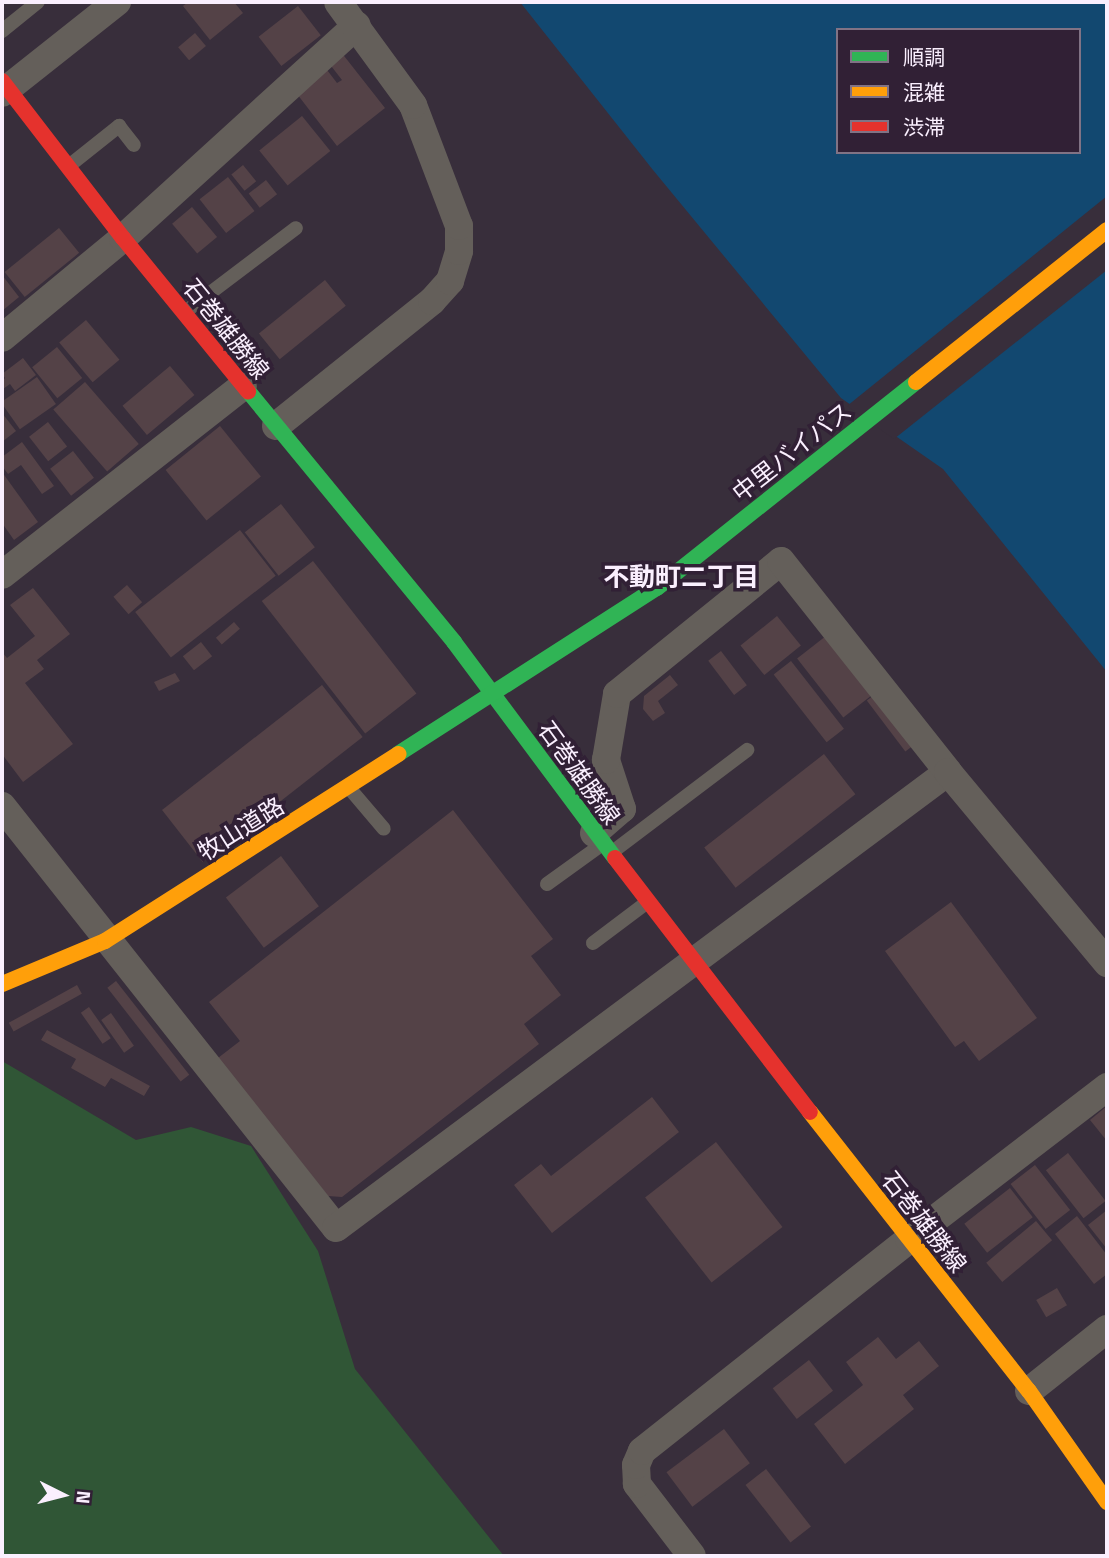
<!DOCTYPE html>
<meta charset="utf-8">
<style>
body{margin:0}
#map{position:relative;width:1109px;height:1558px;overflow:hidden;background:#382e3b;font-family:"Titillium Web","Noto Sans JP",sans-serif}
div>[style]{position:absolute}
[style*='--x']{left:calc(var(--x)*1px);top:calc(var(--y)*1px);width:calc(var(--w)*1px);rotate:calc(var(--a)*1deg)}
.green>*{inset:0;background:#305636}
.water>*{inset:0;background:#124870}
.pier>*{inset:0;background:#382e3b}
.building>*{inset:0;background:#544247;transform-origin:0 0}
.lane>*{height:14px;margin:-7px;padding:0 7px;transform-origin:7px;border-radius:7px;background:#645f5a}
.street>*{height:28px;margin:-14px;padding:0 14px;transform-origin:14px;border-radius:14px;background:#645f5a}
.fast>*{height:16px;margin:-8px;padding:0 8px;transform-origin:8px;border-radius:8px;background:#30b455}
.slow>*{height:16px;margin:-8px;padding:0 8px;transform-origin:8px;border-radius:8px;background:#ff9f0a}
.jam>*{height:16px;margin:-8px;padding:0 8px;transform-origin:8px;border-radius:8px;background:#e5322d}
span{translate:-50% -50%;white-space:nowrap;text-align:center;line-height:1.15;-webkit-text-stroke:7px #312035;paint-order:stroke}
.street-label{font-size:24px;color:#faeffe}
.neighbourhood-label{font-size:26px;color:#faeffe;font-weight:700}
.frame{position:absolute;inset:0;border:4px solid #faeffe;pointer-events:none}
.legend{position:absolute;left:836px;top:28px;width:245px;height:126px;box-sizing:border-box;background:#312035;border:2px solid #817385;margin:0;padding:9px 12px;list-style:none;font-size:21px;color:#faeffe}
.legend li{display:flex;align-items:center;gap:14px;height:35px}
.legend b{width:35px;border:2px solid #817385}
.north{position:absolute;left:28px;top:1460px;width:70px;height:70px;-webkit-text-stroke:5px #312035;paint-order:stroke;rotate:96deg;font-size:19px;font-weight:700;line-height:28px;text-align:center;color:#faeffe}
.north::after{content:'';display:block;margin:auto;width:24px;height:32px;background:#faeffe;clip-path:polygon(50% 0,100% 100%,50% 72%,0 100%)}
</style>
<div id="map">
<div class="green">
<div style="clip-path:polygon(2px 1061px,136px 1140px,191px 1127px,251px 1146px,318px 1251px,355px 1369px,504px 1556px,2px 1556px)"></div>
</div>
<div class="water">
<div style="clip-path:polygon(evenodd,520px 2px,1107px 2px,1107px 672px,943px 469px,841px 398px,653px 170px,520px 2px,838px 30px,1079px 30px,1079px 152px,838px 152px,838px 30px)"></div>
</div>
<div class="pier">
<div style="clip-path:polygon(1107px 196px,1107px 270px,894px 439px,847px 406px)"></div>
</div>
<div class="building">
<div style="clip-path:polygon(188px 2px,234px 2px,243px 13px,210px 40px,183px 6px)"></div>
<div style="left:298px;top:6px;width:37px;height:50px;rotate:52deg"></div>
<div style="left:195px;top:33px;width:17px;height:22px;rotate:50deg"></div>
<div style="clip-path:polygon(341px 52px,385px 108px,337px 146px,294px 90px,324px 66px,337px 83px,342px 80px,328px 62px)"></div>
<div style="left:302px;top:116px;width:45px;height:55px;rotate:51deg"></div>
<div style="left:243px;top:165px;width:21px;height:15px;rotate:51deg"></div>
<div style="left:228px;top:177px;width:43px;height:36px;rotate:52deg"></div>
<div style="left:266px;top:180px;width:18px;height:22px;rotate:52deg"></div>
<div style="left:192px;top:207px;width:39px;height:26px;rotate:50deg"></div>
<div style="left:59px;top:228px;width:32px;height:70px;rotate:51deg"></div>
<div style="clip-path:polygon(2px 275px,19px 297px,2px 311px)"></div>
<div style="left:325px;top:280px;width:33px;height:85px;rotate:51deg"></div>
<div style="left:86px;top:320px;width:52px;height:35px;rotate:50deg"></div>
<div style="left:57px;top:347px;width:40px;height:32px;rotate:51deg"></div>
<div style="clip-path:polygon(23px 358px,36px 375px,15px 391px,10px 384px,3px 389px,2px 381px,5px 378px,2px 374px)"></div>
<div style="left:170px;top:366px;width:38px;height:62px;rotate:50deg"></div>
<div style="left:37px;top:377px;width:33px;height:44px;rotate:55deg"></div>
<div style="left:85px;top:382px;width:82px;height:42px;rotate:49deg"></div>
<div style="clip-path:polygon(2px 413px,16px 431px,2px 442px)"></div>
<div style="left:48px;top:422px;width:31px;height:24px;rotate:52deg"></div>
<div style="left:220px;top:426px;width:65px;height:70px;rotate:51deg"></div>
<div style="clip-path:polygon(22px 442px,54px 486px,42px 494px,21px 465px,8px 474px,2px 466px,2px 457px)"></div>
<div style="left:73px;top:451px;width:34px;height:29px;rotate:52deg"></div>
<div style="clip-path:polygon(2px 472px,38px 522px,14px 540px,2px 523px)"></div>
<div style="left:281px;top:504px;width:55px;height:46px;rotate:52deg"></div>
<div style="left:240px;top:530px;width:58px;height:133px;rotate:52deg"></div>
<div style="left:313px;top:561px;width:168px;height:65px;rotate:52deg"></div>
<div style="left:127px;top:585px;width:23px;height:18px;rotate:49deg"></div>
<div style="clip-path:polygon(33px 588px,70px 634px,37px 660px,44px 669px,25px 683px,73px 744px,23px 782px,2px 754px,2px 652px,7px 658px,35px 636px,10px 605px)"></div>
<div style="left:777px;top:616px;width:38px;height:47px;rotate:51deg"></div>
<div style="left:234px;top:622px;width:9px;height:24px;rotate:49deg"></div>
<div style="left:831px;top:632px;width:75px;height:43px;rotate:52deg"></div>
<div style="left:201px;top:642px;width:18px;height:23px;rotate:52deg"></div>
<div style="left:721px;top:651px;width:43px;height:16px;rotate:53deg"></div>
<div style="left:791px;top:661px;width:86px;height:22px;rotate:52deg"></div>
<div style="clip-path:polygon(175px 673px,180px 681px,159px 691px,154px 682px)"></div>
<div style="clip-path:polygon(670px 675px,678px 685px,658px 701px,665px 713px,653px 721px,643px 709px,644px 696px)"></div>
<div style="left:322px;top:685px;width:66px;height:203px;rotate:52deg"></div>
<div style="left:878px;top:692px;width:64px;height:14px;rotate:53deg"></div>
<div style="left:824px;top:754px;width:51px;height:152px;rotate:52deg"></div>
<div style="clip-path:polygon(453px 810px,553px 939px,531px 956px,561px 995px,524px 1024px,539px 1044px,342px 1197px,328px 1196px,218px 1058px,240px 1041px,209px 1002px)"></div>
<div style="left:281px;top:856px;width:63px;height:69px;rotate:53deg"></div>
<div style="clip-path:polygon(951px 902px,1037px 1018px,979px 1061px,964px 1041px,955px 1047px,885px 951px)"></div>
<div style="left:116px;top:981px;width:119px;height:11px;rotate:52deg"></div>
<div style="left:77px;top:985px;width:10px;height:78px;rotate:61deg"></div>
<div style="left:89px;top:1007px;width:38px;height:10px;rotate:55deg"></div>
<div style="left:111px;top:1013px;width:40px;height:12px;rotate:55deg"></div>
<div style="clip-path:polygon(47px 1030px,150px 1086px,144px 1096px,111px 1078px,105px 1087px,71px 1068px,76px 1059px,41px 1040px)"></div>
<div style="clip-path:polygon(652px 1097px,679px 1132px,552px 1233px,514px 1185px,541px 1164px,551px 1176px)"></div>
<div style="clip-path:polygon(1107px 1106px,1107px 1141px,1090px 1120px)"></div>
<div style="left:716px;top:1142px;width:108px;height:90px;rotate:52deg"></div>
<div style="left:1068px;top:1153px;width:61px;height:28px;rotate:52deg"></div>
<div style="left:1035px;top:1165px;width:57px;height:31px;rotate:52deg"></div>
<div style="left:1010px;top:1188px;width:37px;height:58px;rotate:52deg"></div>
<div style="clip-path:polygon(1107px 1210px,1107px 1249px,1088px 1225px)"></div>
<div style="clip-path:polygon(1077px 1216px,1107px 1255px,1107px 1274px,1094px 1284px,1055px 1234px)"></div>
<div style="left:1036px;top:1221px;width:25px;height:65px;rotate:50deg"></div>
<div style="left:1057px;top:1288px;width:20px;height:24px;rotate:60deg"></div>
<div style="clip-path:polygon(878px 1337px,896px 1359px,919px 1341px,939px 1366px,903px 1395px,914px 1409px,845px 1464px,814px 1424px,863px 1385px,846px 1362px)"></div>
<div style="left:809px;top:1360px;width:39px;height:46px;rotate:52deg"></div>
<div style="left:724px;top:1429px;width:43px;height:72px;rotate:53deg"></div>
<div style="left:766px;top:1469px;width:73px;height:26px;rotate:52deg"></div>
</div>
<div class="lane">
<div style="--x:2;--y:31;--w:46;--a:-38.9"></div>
<div style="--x:70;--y:165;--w:63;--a:-38.5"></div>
<div style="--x:119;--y:126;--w:24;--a:52"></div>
<div style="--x:185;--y:312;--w:139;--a:-37.1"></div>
<div style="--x:350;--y:789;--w:52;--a:49.6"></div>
<div style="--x:611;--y:853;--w:171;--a:-37.1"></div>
<div style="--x:547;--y:884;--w:67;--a:-35.8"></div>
<div style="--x:593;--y:943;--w:65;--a:-36.9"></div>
</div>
<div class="street">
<div style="--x:2;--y:93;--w:147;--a:-38.4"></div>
<div style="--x:2;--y:338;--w:157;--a:-39.6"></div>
<div style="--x:123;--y:238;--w:316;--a:-42.3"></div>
<div style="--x:276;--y:426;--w:200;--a:-38.7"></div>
<div style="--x:432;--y:301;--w:27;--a:-48"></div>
<div style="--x:450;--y:281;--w:31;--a:-73"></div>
<div style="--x:459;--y:251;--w:25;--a:-90"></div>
<div style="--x:459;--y:226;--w:129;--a:-110.8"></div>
<div style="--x:413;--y:105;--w:127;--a:-126.1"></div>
<div style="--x:2;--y:575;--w:306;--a:-38.1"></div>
<div style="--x:2;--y:806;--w:538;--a:51.64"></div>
<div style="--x:336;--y:1228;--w:763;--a:-36.69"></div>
<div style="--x:594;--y:833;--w:37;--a:-41"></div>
<div style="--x:622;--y:809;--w:52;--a:-108.1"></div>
<div style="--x:606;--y:760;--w:67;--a:-80.5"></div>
<div style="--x:617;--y:694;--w:211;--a:-39"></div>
<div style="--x:781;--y:561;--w:269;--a:51.6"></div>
<div style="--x:948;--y:772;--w:249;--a:50.2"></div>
<div style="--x:1029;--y:1391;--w:100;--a:-38.5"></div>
<div style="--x:692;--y:1556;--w:91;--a:-127.4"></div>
<div style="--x:637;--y:1484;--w:19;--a:-93"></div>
<div style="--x:636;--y:1465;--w:15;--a:-67"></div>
<div style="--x:642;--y:1451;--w:341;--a:-38.4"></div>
<div style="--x:909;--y:1239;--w:250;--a:-37.5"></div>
</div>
<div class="fast">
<div style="--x:248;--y:391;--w:325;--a:50.6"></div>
<div style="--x:454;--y:642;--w:269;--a:53.3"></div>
<div style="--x:398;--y:754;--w:308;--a:-32.7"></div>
<div style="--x:657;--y:588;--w:331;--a:-38.5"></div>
</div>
<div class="slow">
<div style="--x:916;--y:382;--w:244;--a:-38.5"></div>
<div style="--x:2;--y:984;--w:112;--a:-22.7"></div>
<div style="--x:105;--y:941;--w:348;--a:-32.5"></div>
<div style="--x:810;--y:1112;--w:355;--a:51.9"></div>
<div style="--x:1029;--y:1391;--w:136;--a:54.9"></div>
</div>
<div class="jam">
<div style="--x:2;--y:81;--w:198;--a:52.4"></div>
<div style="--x:123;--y:238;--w:198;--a:50.8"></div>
<div style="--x:615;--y:858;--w:320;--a:52.5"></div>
</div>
<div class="street-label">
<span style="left:226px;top:329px;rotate:51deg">石巻雄勝線</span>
<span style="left:792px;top:452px;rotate:-38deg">中里バイパス</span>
<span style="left:579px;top:773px;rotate:54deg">石巻雄勝線</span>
<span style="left:241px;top:829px;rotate:-32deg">牧山道路</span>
<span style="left:924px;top:1222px;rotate:52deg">石巻雄勝線</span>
</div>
<div class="neighbourhood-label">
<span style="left:681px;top:577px">不動町二丁目</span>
</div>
<div class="frame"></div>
<ul class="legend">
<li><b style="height:9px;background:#30b455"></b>順調</li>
<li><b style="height:9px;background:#ff9f0a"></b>混雑</li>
<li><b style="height:9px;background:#e5322d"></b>渋滞</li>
</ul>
<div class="north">N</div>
</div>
